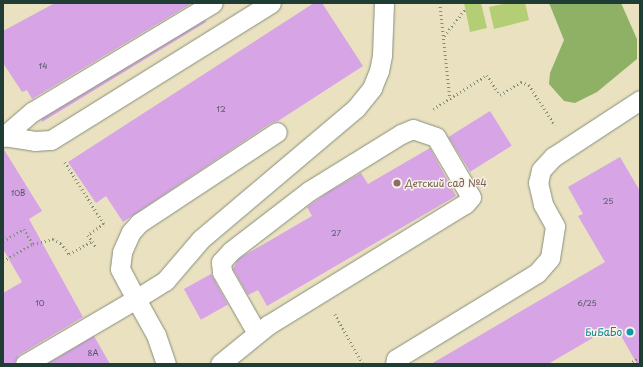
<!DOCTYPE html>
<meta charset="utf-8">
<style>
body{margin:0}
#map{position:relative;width:643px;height:367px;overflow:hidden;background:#eae1c0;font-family:"Playpen Sans",sans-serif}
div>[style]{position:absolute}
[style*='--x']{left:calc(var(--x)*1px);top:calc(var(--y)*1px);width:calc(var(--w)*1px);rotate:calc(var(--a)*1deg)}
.green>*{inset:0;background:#b3ce74}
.forest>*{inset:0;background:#8eb166}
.building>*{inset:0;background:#d7a4e6;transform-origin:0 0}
.path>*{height:2.5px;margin-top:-1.25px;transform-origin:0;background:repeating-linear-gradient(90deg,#848f7a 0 1px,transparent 0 4px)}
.roads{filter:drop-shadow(0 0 1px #848f7a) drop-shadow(0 0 1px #848f7a)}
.lane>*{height:19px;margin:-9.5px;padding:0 9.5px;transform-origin:9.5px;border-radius:9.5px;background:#fff}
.dots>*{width:11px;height:11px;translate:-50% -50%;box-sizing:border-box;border:2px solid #f7f3e8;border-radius:50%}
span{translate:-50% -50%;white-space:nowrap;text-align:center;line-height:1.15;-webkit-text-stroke:3px #f7f3e8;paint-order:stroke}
.number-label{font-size:8px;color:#4d5760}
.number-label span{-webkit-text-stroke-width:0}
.education-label{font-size:10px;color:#785e54}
.left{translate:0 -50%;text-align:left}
.culture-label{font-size:10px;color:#0d838f}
.right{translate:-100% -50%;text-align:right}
.frame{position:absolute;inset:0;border:4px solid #1f3d34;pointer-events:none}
</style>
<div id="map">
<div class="green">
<div style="clip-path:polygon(464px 3px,481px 3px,487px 28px,470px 32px)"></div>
<div style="clip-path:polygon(508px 3px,525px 3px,529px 20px,494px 29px,489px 7px)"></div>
</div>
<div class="forest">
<div style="clip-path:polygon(549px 3px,621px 3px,637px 39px,637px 59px,597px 92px,575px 103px,564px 101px,549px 84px,550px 73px,564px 40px)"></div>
</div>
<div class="building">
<div style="clip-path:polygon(55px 3px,192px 3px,32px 99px,27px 90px,22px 92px,3px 63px,3px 31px)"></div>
<div style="clip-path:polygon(314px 3px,322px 3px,363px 66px,278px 121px,271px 123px,123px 222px,106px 196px,96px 203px,68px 162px)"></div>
<div style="clip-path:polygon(205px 20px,206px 22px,42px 122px,41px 119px)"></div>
<div style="left:490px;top:111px;width:41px;height:49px;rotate:58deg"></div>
<div style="clip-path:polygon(3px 148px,42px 211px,29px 219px,83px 317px,19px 355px,14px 364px,3px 364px,3px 293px,22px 282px,3px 249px)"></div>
<div style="clip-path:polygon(430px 148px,456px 196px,267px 306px,258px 290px,248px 295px,233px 269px,238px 259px,312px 216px,307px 207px,330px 191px,361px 173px,368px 184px)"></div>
<div style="clip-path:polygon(620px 157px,640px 191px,640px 364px,637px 364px,615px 325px,548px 364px,431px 364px,605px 262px,578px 216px,583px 214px,568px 187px)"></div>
<div style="left:211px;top:274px;width:35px;height:31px;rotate:61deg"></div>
<div style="clip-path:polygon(94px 336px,110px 364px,47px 364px)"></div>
</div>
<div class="path">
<div style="--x:440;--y:3;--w:96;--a:84"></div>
<div style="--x:444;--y:36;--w:34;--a:-52"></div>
<div style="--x:433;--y:109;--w:64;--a:-32.2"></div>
<div style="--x:487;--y:75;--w:24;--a:57"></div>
<div style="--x:500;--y:95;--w:25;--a:-32"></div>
<div style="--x:521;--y:82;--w:9;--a:21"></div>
<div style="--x:529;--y:85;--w:48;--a:57"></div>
<div style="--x:65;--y:162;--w:73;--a:57.8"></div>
<div style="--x:104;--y:224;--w:19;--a:145"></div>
<div style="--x:88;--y:235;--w:14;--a:56"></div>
<div style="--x:3;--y:241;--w:24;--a:-30"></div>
<div style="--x:24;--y:229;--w:17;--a:59"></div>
<div style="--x:3;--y:261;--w:34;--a:-30"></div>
<div style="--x:33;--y:244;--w:21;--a:-14"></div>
<div style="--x:53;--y:239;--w:9;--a:27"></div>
<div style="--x:61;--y:243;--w:14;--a:54"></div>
<div style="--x:69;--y:254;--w:25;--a:-29"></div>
<div style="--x:335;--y:314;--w:57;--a:60.8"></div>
<div style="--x:629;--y:364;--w:13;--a:-32"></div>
</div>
<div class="roads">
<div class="lane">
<div style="--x:4;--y:136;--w:31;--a:9"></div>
<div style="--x:35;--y:141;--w:16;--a:-4"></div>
<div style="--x:51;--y:140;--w:259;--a:-31.9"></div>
<div style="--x:3;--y:137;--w:38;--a:-41"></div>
<div style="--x:32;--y:112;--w:211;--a:-31.1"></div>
<div style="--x:25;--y:364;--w:129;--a:-30.4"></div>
<div style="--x:136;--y:299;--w:34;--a:-118"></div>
<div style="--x:120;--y:269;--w:17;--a:-83"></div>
<div style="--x:122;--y:252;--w:22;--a:-66"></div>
<div style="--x:131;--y:232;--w:12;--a:-48"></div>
<div style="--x:139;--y:223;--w:165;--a:-33.4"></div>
<div style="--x:166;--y:364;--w:31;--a:-109"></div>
<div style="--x:156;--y:335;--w:41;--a:-119.1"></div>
<div style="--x:136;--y:299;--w:34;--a:-32"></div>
<div style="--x:165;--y:281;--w:55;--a:-49.4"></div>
<div style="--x:201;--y:239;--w:203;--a:-40.2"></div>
<div style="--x:356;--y:108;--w:26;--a:-51"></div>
<div style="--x:372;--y:88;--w:18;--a:-68"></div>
<div style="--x:379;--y:71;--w:16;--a:-79"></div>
<div style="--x:382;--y:55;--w:52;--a:-87.8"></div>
<div style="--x:220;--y:364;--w:62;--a:-39.1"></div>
<div style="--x:268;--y:325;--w:231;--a:-31.6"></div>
<div style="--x:465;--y:204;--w:9;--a:-49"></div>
<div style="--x:471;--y:197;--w:69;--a:-120.3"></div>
<div style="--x:436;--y:137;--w:24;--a:-161"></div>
<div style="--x:413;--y:129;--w:13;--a:157"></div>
<div style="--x:401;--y:134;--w:108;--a:148.2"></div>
<div style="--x:309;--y:191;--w:98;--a:142.4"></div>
<div style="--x:231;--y:251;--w:15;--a:132"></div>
<div style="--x:221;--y:262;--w:10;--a:84"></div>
<div style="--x:222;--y:272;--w:70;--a:60.2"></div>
<div style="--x:395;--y:364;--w:5;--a:-79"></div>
<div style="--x:396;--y:359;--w:165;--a:-31.4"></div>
<div style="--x:537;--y:273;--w:20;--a:-49"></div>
<div style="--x:550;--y:258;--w:32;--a:-81"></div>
<div style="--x:555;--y:226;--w:25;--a:-119"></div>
<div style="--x:543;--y:204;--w:22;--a:-103"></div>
<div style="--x:538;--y:183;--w:13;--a:-77"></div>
<div style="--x:541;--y:170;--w:18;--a:-47"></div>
<div style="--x:553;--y:157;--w:104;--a:-33.2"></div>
</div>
</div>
<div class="dots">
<div style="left:397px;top:183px;background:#8d6e63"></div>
<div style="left:630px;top:332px;background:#0f9aa8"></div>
</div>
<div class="number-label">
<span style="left:43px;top:67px">14</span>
<span style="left:221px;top:110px">12</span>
<span style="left:18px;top:194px">10В</span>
<span style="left:608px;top:202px">25</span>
<span style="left:336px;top:234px">27</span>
<span style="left:40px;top:304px">10</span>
<span style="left:587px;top:304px">6/25</span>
<span style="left:93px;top:354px">8А</span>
</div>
<div class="education-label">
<span class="left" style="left:405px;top:183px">Детский сад №4</span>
</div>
<div class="culture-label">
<span class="right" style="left:622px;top:332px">БиБаБо</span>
</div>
<div class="frame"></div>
</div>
